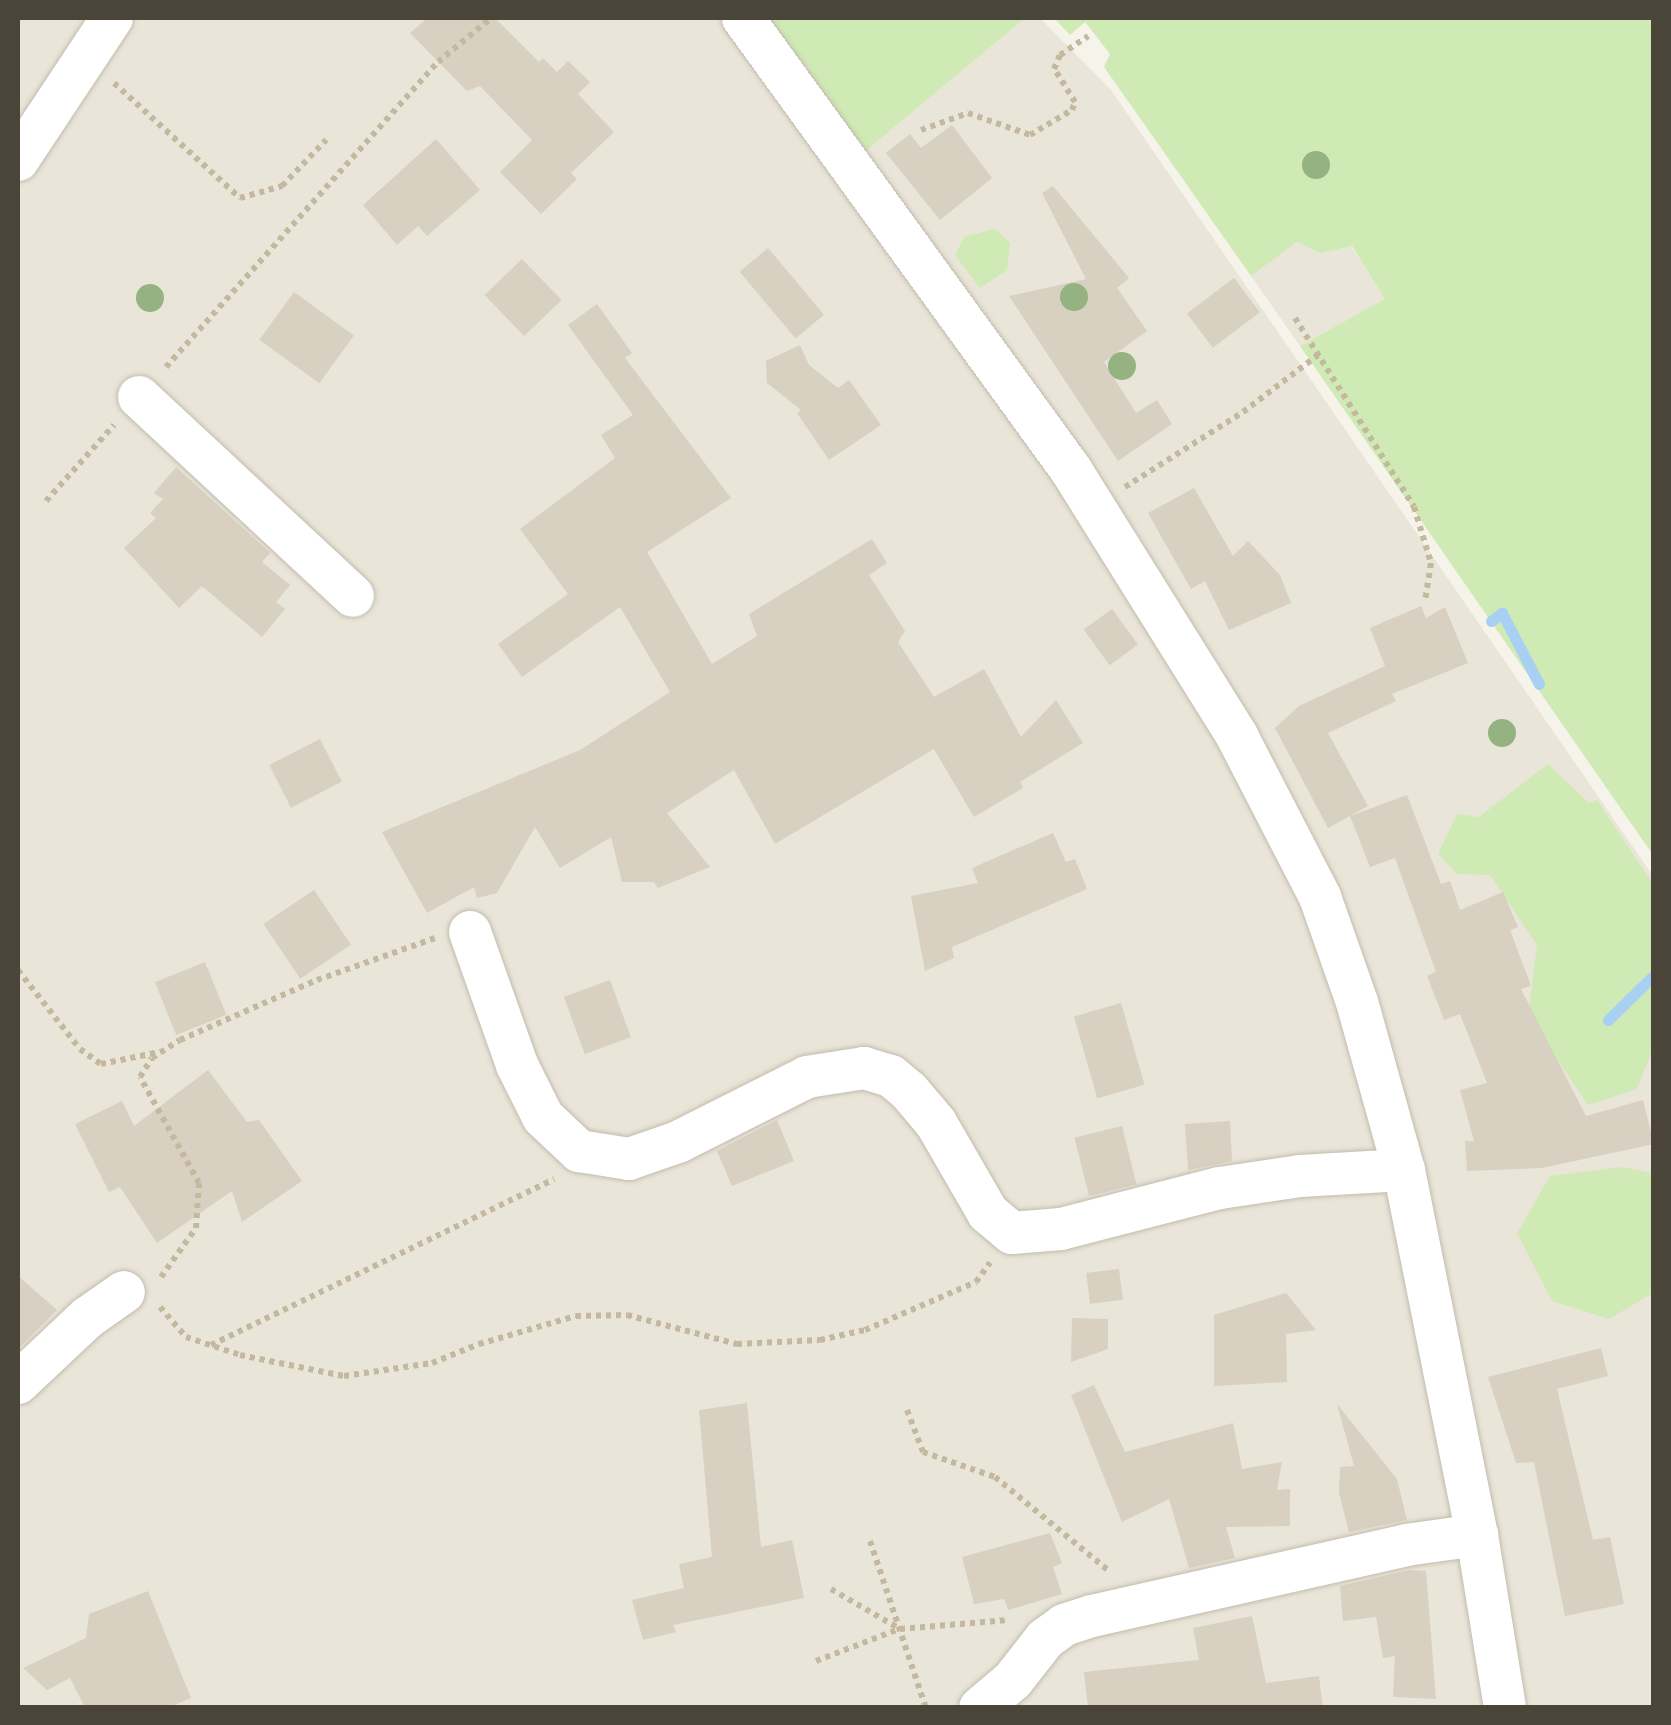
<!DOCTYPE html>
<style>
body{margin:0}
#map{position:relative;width:1671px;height:1725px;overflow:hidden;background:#f6f3eb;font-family:Figtree,sans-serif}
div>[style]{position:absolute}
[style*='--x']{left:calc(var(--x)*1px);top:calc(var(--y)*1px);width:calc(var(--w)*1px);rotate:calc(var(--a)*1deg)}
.residential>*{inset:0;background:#eae5d9}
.green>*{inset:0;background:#cfeab4}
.stream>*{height:11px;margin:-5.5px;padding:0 5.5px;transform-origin:5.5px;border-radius:5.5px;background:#a7d0f3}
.building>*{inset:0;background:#d8d0c0;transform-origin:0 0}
.path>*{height:6px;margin-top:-3px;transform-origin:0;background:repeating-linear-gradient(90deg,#c4b89e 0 5px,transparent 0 10px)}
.roads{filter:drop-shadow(0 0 2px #c2bcad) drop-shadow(0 0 2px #c2bcad)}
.minor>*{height:42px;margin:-21px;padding:0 21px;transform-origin:21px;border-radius:21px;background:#fff}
.trees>*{width:28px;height:28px;margin:-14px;border-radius:50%;background:#95b380}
span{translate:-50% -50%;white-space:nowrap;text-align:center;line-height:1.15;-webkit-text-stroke:8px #fff;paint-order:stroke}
.frame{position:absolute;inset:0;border:20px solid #4b4438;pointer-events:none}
</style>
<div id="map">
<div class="residential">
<div style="clip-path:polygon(18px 18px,1040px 18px,1111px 90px,1653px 876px,1653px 1707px,18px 1707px)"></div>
<div style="clip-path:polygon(1297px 242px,1320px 253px,1351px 246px,1386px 299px,1300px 346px,1251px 276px)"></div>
</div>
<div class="green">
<div style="clip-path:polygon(761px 18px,794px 20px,1025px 18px,863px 153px,804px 73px,811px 67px,780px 55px)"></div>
<div style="clip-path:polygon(1054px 18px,1653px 18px,1653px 855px,1300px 346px,1385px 299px,1352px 246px,1320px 253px,1297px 242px,1251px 276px,1104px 67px,1110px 54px,1085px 22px,1070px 35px)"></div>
<div style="clip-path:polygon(995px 229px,1010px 243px,1007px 270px,980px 288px,955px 255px,965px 236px)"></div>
<div style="clip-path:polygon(1548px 764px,1589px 803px,1597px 800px,1653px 884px,1653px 1048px,1637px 1089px,1588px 1105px,1528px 1017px,1537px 945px,1490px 875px,1457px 874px,1438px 854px,1457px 814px,1479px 817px)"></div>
<div style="clip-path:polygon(1622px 1167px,1653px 1173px,1653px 1293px,1609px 1319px,1552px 1301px,1517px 1233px,1550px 1176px)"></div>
</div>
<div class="stream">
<div style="--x:1491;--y:621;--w:14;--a:-36"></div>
<div style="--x:1502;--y:613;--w:80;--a:62.5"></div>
<div style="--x:1608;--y:1020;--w:64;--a:-44.4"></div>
</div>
<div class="building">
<div style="clip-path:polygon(427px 18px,495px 18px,539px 62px,543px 58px,557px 72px,568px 61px,590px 82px,578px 94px,614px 132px,571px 173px,577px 179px,541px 214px,500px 172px,532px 140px,480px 86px,467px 91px,410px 33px)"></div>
<div style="clip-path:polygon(952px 125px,992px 178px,940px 220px,886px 153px,910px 134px,921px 148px)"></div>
<div style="clip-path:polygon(436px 139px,480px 190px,427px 236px,418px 226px,397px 245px,363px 205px)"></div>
<div style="clip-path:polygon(1053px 186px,1129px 278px,1117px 288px,1147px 331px,1104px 362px,1136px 413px,1157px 400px,1172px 424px,1118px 461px,1009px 296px,1086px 279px,1042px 193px)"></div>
<div style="left:768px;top:248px;width:87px;height:37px;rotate:50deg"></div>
<div style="left:522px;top:259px;width:57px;height:52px;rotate:46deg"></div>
<div style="left:1234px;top:278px;width:43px;height:59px;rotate:53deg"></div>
<div style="left:294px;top:292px;width:74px;height:59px;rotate:36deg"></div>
<div style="clip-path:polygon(597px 304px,632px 353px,625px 358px,731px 498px,647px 552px,712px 664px,757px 636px,749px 614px,872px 539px,887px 563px,869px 575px,905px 631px,898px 642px,934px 697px,984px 669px,1021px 737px,1056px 700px,1083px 743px,1020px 782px,1023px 788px,974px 817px,934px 749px,775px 844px,734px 770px,667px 813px,710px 867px,658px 888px,654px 882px,622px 882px,611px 837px,560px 868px,535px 827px,497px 893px,477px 898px,474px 887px,427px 913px,382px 832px,580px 750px,670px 692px,620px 607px,522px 677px,498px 644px,568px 594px,520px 529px,615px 458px,601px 435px,633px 415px,568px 325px)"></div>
<div style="clip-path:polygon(800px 345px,809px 365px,838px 388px,849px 380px,881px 425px,829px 460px,797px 413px,801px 410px,767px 383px,766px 361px)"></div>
<div style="clip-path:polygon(176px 467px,270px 553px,262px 562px,290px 585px,276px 602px,285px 609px,262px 637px,202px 586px,179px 608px,124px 548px,156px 518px,150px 513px,163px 499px,154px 493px)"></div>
<div style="clip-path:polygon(1194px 488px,1233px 556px,1248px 541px,1280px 575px,1291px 603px,1229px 630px,1205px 581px,1191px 589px,1148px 513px)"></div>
<div style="clip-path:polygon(1421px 606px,1426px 618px,1445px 607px,1468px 663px,1392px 694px,1396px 701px,1328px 733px,1368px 806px,1328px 828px,1275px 728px,1299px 706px,1385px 666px,1370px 628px)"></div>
<div style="left:1112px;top:609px;width:44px;height:35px;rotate:54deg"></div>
<div style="left:320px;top:739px;width:48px;height:57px;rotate:63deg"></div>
<div style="clip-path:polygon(1407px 795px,1441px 884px,1450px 881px,1460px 910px,1503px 892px,1518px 927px,1510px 930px,1531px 986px,1521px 989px,1586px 1116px,1643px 1100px,1654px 1144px,1542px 1168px,1467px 1171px,1465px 1141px,1474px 1141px,1460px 1090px,1487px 1083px,1460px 1014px,1444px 1020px,1427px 976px,1436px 972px,1395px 858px,1370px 867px,1350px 816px)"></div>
<div style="clip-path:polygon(1053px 833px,1066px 862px,1075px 859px,1087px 889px,952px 947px,954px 958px,925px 971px,911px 896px,978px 883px,972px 868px)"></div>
<div style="left:314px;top:890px;width:66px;height:61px;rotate:56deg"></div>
<div style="left:205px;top:962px;width:57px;height:54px;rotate:68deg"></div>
<div style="left:610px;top:980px;width:61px;height:49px;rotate:70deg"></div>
<div style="left:1121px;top:1003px;width:85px;height:49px;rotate:74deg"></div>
<div style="clip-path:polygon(208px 1070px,247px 1122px,259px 1120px,302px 1181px,242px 1222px,232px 1191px,157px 1243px,120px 1187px,109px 1192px,75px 1124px,122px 1101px,134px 1126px)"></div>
<div style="clip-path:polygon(777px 1120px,794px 1161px,732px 1186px,717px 1151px)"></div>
<div style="clip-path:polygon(1230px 1121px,1232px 1161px,1188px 1170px,1185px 1124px)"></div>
<div style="left:1122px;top:1126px;width:60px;height:49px;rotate:76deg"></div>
<div style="left:1119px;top:1269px;width:31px;height:33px;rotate:83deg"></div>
<div style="clip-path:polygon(18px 1276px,57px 1310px,18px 1349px)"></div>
<div style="clip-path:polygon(1286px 1293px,1316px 1330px,1286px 1334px,1287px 1382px,1214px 1386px,1214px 1315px)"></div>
<div style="clip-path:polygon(1072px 1318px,1108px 1319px,1108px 1349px,1071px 1362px)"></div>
<div style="clip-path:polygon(1601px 1348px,1608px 1376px,1557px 1389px,1593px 1540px,1610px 1537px,1624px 1604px,1565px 1616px,1534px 1462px,1516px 1463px,1488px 1377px)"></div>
<div style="clip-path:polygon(1094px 1385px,1125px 1452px,1233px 1423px,1242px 1469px,1282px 1462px,1277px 1490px,1290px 1489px,1290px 1526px,1226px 1527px,1235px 1558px,1189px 1568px,1169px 1499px,1122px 1522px,1071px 1395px)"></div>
<div style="clip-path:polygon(747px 1403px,761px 1547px,792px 1540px,804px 1598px,673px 1625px,676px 1632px,643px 1640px,632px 1600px,684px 1588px,679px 1564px,712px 1557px,699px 1410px)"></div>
<div style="clip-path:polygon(1337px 1404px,1397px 1479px,1407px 1520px,1349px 1532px,1339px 1493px,1340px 1467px,1354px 1466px)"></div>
<div style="clip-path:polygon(1050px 1533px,1062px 1563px,1053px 1567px,1062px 1594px,1008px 1610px,1004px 1599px,974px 1604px,962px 1557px)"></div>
<div style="clip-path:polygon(1410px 1570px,1426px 1571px,1436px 1699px,1393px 1697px,1395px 1656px,1383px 1658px,1376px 1617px,1343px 1621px,1340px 1586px)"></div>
<div style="clip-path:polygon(148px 1591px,191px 1698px,167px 1708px,85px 1708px,70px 1678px,47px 1690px,23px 1668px,86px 1638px,89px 1614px)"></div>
<div style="clip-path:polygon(1252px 1616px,1266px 1683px,1319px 1676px,1323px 1708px,1088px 1708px,1084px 1672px,1199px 1660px,1193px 1628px)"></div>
</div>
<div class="path">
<div style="--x:114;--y:83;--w:171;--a:42.4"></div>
<div style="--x:240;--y:198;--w:44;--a:-15.9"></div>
<div style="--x:282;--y:186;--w:64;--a:-46.3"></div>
<div style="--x:921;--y:130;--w:50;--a:-19.9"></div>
<div style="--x:968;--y:113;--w:66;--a:19.5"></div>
<div style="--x:1030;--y:135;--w:49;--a:-30.8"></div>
<div style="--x:1072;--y:110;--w:9;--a:-69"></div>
<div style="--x:1075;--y:102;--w:39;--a:-122"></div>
<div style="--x:1054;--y:69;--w:15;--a:-67"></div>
<div style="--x:1060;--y:55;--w:34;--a:-34"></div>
<div style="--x:1295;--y:318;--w:223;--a:57.8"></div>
<div style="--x:1414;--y:507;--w:59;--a:73.1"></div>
<div style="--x:1431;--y:563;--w:37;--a:99"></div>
<div style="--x:166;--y:367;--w:409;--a:-48.3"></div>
<div style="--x:438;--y:62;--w:69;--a:-39.7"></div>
<div style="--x:1125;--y:487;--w:140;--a:-32.4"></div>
<div style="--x:1243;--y:412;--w:94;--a:-37.2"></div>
<div style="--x:46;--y:501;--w:102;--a:-48.2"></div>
<div style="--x:18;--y:970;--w:100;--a:51.9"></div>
<div style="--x:80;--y:1049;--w:26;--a:36"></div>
<div style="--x:101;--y:1064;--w:60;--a:-11.5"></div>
<div style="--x:161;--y:1277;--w:60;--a:-54.5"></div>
<div style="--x:196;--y:1228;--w:45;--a:-86.2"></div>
<div style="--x:199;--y:1183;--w:121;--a:-119.1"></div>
<div style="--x:140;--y:1077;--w:22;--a:-58"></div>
<div style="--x:152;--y:1058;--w:33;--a:-33"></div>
<div style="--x:180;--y:1040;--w:150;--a:-23.7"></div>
<div style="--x:317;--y:980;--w:125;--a:-19.6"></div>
<div style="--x:160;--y:1307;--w:40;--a:49"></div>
<div style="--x:186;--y:1337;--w:57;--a:18.4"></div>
<div style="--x:240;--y:1355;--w:106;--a:11.4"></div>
<div style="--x:344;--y:1376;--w:89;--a:-8.4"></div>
<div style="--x:432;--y:1363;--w:51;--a:-22"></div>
<div style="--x:479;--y:1344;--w:101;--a:-16.1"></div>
<div style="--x:576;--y:1316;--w:51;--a:-1.1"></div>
<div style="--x:627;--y:1315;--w:114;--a:14.8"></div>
<div style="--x:737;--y:1344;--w:83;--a:-2.8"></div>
<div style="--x:820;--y:1340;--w:46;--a:-12.5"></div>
<div style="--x:865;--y:1330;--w:121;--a:-23.4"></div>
<div style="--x:976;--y:1282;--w:24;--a:-54"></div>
<div style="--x:211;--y:1345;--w:381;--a:-25.8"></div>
<div style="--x:907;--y:1410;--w:45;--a:69.1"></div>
<div style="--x:923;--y:1452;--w:76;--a:19.1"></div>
<div style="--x:995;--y:1477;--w:148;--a:39.5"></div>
<div style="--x:870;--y:1541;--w:176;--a:71.5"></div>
<div style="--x:831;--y:1589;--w:80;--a:30.1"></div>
<div style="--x:900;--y:1629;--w:108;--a:-4.8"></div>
<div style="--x:816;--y:1661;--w:89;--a:-21.1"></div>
</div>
<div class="roads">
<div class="minor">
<div style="--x:743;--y:18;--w:558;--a:54.03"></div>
<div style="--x:1071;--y:470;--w:314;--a:58"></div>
<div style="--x:1237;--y:736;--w:181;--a:62.7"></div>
<div style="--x:1320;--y:897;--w:111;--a:70.6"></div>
<div style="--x:1357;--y:1002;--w:174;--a:74.4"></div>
<div style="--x:1404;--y:1170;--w:372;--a:78.7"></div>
<div style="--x:1477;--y:1535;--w:175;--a:80.8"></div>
<div style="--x:18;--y:160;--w:170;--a:-56.5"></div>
<div style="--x:139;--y:397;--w:292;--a:42.9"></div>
<div style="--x:470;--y:932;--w:141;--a:70.5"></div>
<div style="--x:517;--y:1065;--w:58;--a:63.4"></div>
<div style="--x:543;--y:1117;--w:50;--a:43.4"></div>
<div style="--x:579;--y:1151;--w:51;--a:9.1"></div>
<div style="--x:629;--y:1159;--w:52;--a:-19.1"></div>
<div style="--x:678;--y:1142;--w:144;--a:-26.7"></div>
<div style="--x:807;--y:1077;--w:58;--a:-9"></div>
<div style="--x:864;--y:1068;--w:28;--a:17"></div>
<div style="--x:891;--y:1076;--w:23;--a:40"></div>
<div style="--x:909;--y:1091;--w:42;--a:49.8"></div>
<div style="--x:936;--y:1123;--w:104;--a:60"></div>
<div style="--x:988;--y:1213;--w:31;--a:40"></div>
<div style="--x:1012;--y:1233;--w:49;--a:-4.7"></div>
<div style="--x:1061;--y:1229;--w:164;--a:-14.5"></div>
<div style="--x:1220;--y:1188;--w:81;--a:-8.5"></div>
<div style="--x:1300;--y:1176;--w:104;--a:-3.3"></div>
<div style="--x:18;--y:1383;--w:95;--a:-43.3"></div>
<div style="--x:87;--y:1318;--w:45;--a:-35.1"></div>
<div style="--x:980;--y:1708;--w:43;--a:-40.3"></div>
<div style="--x:1013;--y:1680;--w:52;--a:-52"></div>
<div style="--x:1045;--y:1639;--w:24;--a:-36"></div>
<div style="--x:1064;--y:1625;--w:29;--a:-18"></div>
<div style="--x:1092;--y:1616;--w:322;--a:-12.7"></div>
<div style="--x:1406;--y:1545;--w:72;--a:-8"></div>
</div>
</div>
<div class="trees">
<div style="left:1316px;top:165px"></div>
<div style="left:1074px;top:297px"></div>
<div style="left:150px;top:298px"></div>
<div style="left:1122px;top:366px"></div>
<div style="left:1502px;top:733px"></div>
</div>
<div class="frame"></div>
</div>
